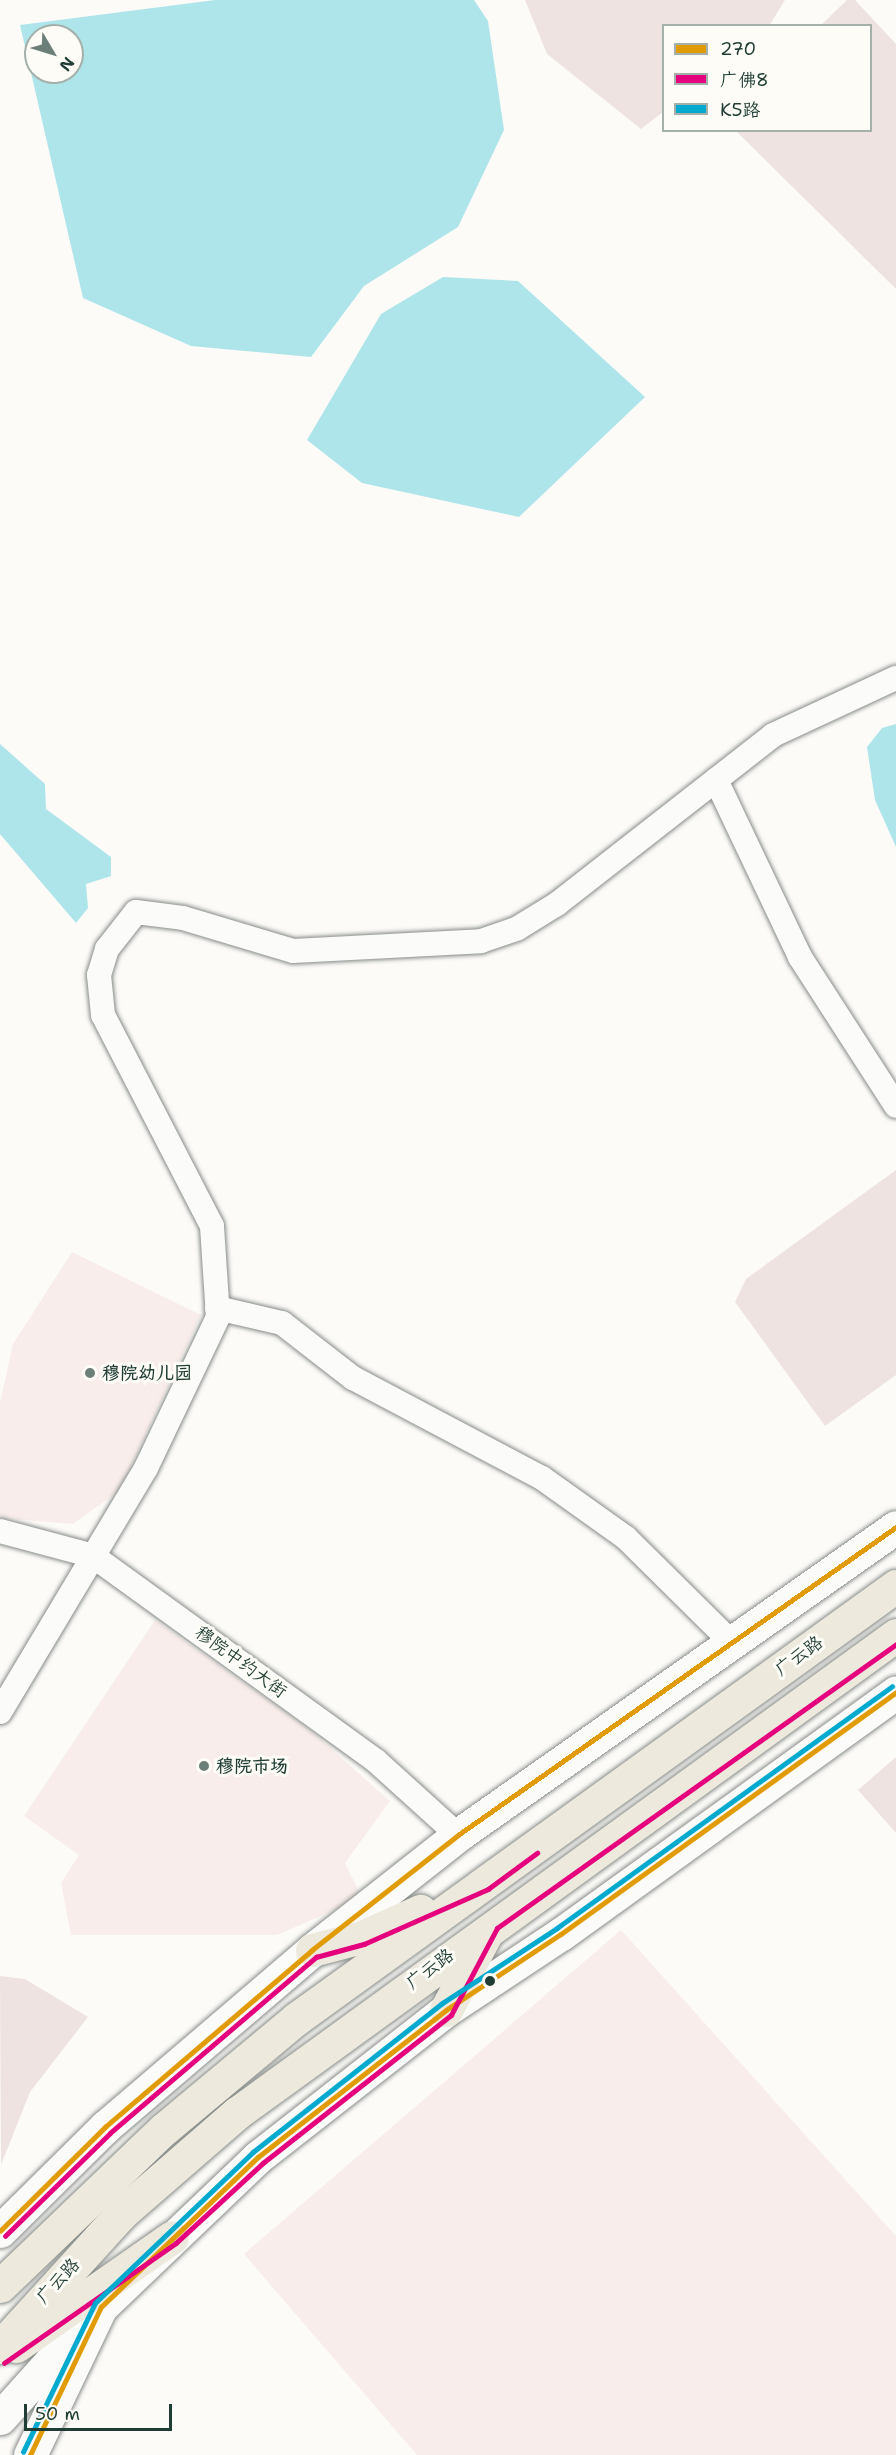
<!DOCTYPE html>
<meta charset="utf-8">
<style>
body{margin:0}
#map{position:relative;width:896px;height:2455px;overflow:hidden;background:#fcfbf8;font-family:"Shantell Sans","LXGW WenKai TC",sans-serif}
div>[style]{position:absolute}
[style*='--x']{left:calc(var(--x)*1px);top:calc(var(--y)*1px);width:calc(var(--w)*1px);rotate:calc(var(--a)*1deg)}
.built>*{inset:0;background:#f8edea}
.water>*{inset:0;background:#aee5eb}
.building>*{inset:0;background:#efe3e1}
.roads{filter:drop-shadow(0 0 2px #888d8a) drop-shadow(0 0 2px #888d8a)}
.minor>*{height:24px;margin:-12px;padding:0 12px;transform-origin:12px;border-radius:12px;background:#fbfbf9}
.secondary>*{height:33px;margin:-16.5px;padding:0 16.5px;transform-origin:16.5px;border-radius:16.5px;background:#fbfbf9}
.primary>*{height:33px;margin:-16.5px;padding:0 16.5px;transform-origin:16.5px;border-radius:16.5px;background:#edeadd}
.bus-1>*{height:4.5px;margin:-2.25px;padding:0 2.25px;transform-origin:2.25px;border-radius:2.25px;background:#e19c05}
.bus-2>*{height:4.5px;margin:-2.25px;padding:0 2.25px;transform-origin:2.25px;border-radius:2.25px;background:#e5007d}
.bus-3>*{height:4.5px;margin:-2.25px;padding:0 2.25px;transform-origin:2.25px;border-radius:2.25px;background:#00a9ce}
.dots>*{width:16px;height:16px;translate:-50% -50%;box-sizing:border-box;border:3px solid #fdfcf7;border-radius:50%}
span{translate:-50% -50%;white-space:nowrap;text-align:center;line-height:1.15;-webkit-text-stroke:6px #fdfcf7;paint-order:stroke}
.poi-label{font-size:18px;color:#1f3d34;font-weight:700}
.left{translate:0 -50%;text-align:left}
.street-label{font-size:18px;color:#1f3d34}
.legend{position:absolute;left:662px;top:24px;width:210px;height:108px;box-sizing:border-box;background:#fdfcf7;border:2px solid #a4b0a9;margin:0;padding:8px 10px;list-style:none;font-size:18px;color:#1f3d34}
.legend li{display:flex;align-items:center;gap:12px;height:30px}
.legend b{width:30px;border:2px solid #a4b0a9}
.north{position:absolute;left:24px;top:24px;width:60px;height:60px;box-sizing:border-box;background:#fdfcf7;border:2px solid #a4b0a9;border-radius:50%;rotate:128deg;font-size:16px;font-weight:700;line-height:24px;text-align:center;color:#1f3d34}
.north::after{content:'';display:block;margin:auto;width:21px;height:27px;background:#6c8079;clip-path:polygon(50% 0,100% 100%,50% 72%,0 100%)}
.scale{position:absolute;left:24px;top:2404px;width:148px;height:27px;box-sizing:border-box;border:3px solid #1f3d34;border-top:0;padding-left:8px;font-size:18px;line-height:21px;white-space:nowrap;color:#1f3d34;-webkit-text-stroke:4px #fdfcf7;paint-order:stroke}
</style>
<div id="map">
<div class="built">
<div style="clip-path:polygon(72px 1252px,201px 1315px,120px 1490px,73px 1524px,0 1518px,0 1403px,13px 1344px)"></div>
<div style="clip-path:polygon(155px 1620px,310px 1730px,390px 1801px,345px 1863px,362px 1898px,277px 1935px,71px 1935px,61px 1883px,79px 1855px,24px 1816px)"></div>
<div style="clip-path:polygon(621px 1930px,896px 2236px,896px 2455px,417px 2455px,244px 2254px)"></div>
</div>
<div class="water">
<div style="clip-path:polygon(evenodd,215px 0,474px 0,488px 21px,504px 130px,458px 227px,364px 286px,311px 357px,191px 346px,83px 298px,20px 25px,215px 0,36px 36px,72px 36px,72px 72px,36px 72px,36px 36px)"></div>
<div style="clip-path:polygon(443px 277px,518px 281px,645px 397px,519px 517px,362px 483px,307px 440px,381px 314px)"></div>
<div style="clip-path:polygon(896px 724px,896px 847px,875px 800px,867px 747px,882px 728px)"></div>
<div style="clip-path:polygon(0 744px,45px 784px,46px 809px,111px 857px,111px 876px,86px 884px,88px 908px,76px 923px,0 834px)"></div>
</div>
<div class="building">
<div style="clip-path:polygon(525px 0,785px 0,769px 26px,663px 26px,663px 112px,641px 129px,547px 54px)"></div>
<div style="clip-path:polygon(847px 0,855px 0,896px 44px,896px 289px,735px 130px,870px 130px,870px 26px,820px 26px)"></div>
<div style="clip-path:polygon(896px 1170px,896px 1375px,825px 1426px,735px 1302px,746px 1279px)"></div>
<div style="clip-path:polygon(896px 1757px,896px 1833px,858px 1790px)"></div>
<div style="clip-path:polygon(0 1976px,25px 1979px,88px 2017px,30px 2092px,1px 2165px)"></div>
</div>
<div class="roads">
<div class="minor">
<div style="--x:716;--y:780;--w:196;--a:64.6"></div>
<div style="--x:800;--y:957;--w:177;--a:57.2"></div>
<div style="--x:217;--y:1308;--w:67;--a:13"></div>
<div style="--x:282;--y:1323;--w:90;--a:37.8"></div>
<div style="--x:353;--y:1378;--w:214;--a:27.9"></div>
<div style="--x:542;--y:1478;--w:103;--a:35.5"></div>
<div style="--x:626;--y:1538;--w:148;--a:44.7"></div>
<div style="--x:0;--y:1531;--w:96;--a:15"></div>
<div style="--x:93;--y:1556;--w:349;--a:35.9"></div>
<div style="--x:376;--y:1761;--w:110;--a:42.1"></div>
<div style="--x:0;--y:1712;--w:284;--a:-59.1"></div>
<div style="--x:146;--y:1468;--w:167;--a:-64.5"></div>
<div style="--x:218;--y:1317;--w:91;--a:-93.8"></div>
<div style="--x:212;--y:1226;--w:237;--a:-117.3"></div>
<div style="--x:103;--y:1015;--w:40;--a:-95.7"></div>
<div style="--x:99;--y:975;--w:27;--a:-73"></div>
<div style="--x:107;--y:949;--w:47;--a:-51.9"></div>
<div style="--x:136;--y:912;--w:47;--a:7.3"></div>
<div style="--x:183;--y:918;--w:115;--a:16.7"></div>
<div style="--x:293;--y:951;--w:188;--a:-3"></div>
<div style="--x:481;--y:941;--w:39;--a:-19"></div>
<div style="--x:518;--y:928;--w:46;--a:-31.6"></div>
<div style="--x:557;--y:904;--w:274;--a:-38"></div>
<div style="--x:773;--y:735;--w:136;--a:-24.9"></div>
</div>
<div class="secondary">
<div style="--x:0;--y:2231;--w:148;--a:-44.7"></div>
<div style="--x:105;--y:2127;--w:272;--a:-40.5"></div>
<div style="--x:312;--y:1950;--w:186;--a:-38.2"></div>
<div style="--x:458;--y:1835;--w:535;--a:-35.11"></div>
<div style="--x:0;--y:2418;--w:103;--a:-48.1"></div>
<div style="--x:30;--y:2455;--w:164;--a:-64.4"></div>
<div style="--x:101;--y:2307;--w:217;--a:-43.7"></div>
<div style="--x:258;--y:2157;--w:239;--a:-38"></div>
<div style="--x:446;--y:2010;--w:138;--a:-33.5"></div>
<div style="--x:561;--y:1934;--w:413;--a:-35.8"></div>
</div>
<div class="primary">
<div style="--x:312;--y:1950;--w:52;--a:-14.6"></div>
<div style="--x:362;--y:1937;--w:64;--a:-24.1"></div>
<div style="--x:446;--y:2010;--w:88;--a:-62.3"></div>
<div style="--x:0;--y:2286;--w:227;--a:-43.8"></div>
<div style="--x:164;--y:2129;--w:172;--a:-39.8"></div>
<div style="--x:296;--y:2019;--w:740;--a:-35.82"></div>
<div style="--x:16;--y:2346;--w:190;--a:-34.9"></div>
<div style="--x:0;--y:2347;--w:183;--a:-47.7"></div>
<div style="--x:123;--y:2212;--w:151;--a:-41"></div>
<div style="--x:237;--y:2113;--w:814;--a:-35.95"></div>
</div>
</div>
<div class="bus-1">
<div style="--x:0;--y:2231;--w:148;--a:-44.7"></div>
<div style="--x:105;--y:2127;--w:272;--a:-40.5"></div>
<div style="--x:312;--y:1950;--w:186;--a:-38.2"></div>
<div style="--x:458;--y:1835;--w:535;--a:-35.11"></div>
<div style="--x:30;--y:2455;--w:164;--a:-64.4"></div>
<div style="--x:101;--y:2307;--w:217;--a:-43.7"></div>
<div style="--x:258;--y:2157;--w:239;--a:-38"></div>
<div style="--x:446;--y:2010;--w:138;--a:-33.5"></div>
<div style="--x:561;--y:1934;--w:413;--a:-35.8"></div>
</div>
<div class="bus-2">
<div style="--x:5;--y:2236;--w:147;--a:-44.4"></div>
<div style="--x:110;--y:2133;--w:271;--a:-40.5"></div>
<div style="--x:316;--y:1957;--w:50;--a:-15.2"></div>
<div style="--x:364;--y:1944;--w:136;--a:-23.9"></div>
<div style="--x:488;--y:1889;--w:61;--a:-36.3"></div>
<div style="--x:4;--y:2363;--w:210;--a:-34.9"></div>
<div style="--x:176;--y:2243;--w:118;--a:-42.6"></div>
<div style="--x:263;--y:2163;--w:239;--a:-38.2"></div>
<div style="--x:451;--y:2015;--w:98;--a:-62.1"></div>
<div style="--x:497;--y:1928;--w:490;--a:-35.4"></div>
</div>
<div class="bus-3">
<div style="--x:23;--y:2452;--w:165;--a:-64.2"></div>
<div style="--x:95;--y:2303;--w:219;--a:-43.7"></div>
<div style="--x:253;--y:2152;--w:239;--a:-38.2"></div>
<div style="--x:441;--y:2004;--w:139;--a:-33.2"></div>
<div style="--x:557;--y:1928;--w:413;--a:-35.8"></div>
</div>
<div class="dots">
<div style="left:90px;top:1373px;background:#6c8079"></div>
<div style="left:204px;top:1766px;background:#6c8079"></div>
<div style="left:490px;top:1981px;background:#1f3d34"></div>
</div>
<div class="poi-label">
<span class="left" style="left:102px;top:1373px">穆院幼儿园</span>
<span class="left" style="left:216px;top:1766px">穆院市场</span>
</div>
<div class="street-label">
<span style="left:799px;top:1656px;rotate:-36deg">广云路</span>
<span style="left:241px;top:1662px;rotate:36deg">穆院中约大街</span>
<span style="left:430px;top:1969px;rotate:-37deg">广云路</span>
<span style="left:58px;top:2281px;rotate:-47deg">广云路</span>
</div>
<ul class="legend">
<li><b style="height:8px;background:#e19c05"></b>270</li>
<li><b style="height:8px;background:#e5007d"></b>广佛8</li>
<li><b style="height:8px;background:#00a9ce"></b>K5路</li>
</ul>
<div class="north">N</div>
<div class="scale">50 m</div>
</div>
